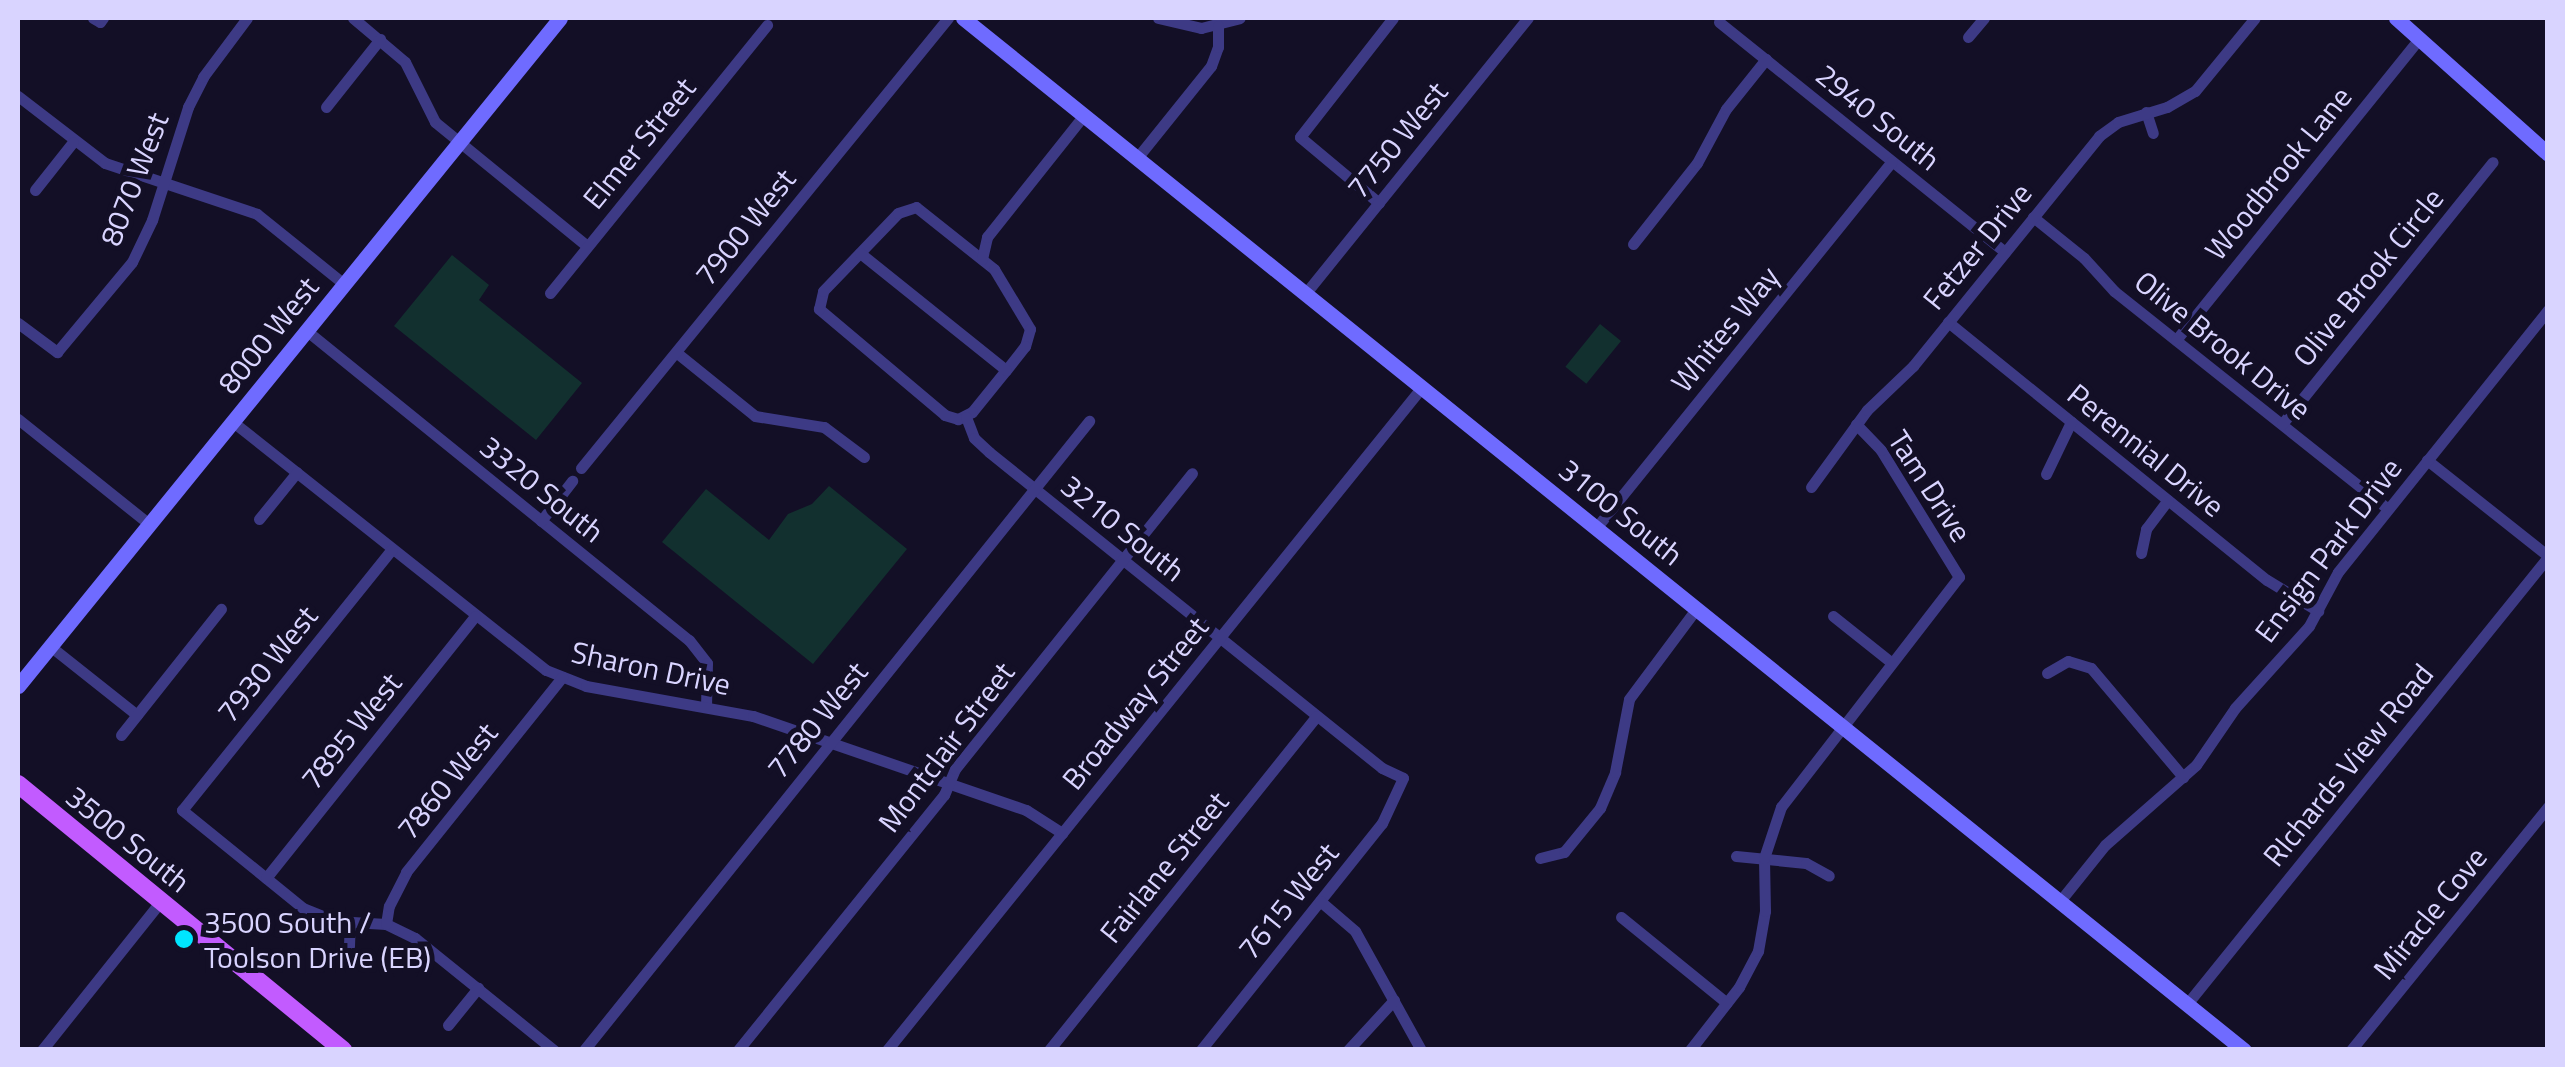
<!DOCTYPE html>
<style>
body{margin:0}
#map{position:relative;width:2565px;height:1067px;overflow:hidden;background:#130f26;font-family:"Titillium Web",sans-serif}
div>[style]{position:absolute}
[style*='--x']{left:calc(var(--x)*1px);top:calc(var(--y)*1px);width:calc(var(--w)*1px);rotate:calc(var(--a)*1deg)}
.green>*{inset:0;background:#12302f;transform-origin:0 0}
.street>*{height:11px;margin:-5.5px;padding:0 5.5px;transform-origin:5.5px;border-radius:5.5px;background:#3d3a85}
.secondary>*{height:15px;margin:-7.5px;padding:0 7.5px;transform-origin:7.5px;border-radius:7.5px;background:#6f6bff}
.primary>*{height:18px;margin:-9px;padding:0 9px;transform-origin:9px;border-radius:9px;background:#c25bff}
.dots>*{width:28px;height:28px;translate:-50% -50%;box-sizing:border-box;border:5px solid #130f26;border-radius:50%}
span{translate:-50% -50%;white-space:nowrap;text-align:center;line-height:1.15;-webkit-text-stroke:10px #130f26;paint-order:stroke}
.street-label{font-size:30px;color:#d9d4ff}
.poi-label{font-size:30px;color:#d9d4ff}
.left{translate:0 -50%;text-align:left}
.frame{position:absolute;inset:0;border:20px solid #d9d4ff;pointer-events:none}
</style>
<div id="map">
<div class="green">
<div style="clip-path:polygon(452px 255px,489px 285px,479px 300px,582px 383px,536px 440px,394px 326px)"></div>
<div style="left:1600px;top:324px;width:27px;height:55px;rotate:39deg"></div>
<div style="clip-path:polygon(829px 486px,907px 549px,813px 664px,662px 542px,706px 489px,769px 540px,788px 514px,812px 504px)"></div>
</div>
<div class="street">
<div style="--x:93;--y:18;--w:8;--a:30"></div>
<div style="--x:100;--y:22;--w:5;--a:-53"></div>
<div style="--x:353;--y:18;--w:68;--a:40.2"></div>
<div style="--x:405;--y:62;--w:67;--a:63.4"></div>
<div style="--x:435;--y:122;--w:196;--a:39.2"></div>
<div style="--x:1158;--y:18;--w:44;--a:13.1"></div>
<div style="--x:1201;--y:28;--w:40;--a:-14.4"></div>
<div style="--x:1719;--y:22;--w:367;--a:38.8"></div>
<div style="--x:1968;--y:37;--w:25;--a:-50"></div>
<div style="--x:18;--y:96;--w:110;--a:37.6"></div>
<div style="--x:105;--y:163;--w:160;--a:18.5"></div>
<div style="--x:257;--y:214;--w:112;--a:38.8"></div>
<div style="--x:326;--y:107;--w:87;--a:-51.5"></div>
<div style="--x:2146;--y:112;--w:22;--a:72"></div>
<div style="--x:1137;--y:158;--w:118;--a:-51.2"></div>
<div style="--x:1211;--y:66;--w:20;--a:-70"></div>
<div style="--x:1218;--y:47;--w:21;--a:-90"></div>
<div style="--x:35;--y:190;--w:61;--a:-51.6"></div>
<div style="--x:1379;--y:203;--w:103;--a:-140.1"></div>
<div style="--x:1300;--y:137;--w:151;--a:-52"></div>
<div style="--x:916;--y:207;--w:100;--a:38.5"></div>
<div style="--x:994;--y:269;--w:70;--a:59"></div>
<div style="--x:1030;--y:329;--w:18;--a:106"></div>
<div style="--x:1025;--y:346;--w:31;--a:128"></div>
<div style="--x:1006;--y:370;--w:54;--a:129"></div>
<div style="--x:972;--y:412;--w:16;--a:153"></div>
<div style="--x:958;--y:419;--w:14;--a:-163"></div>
<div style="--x:945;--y:415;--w:165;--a:-139.9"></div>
<div style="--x:819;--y:309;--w:18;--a:-77"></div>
<div style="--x:823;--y:291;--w:108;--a:-46.1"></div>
<div style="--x:898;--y:213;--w:19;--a:-18"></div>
<div style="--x:2033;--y:217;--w:65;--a:38.8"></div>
<div style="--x:2084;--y:258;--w:45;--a:47.7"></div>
<div style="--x:2114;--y:291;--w:349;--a:38.5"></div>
<div style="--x:1633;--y:244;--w:103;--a:-51.7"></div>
<div style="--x:1697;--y:163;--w:61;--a:-61.8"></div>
<div style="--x:1726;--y:109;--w:64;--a:-51.3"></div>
<div style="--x:860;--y:253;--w:187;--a:38.7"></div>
<div style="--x:982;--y:259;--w:23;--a:-77"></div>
<div style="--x:987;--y:237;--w:156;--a:-51.5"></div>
<div style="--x:550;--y:293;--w:345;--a:-51"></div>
<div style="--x:1305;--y:294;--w:355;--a:-51.1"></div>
<div style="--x:1948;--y:322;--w:410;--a:39"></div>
<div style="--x:2267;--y:580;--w:60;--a:31.3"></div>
<div style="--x:18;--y:323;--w:49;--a:36.6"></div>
<div style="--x:57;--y:352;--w:117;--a:-50.2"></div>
<div style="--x:132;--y:262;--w:47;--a:-64.5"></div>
<div style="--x:152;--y:220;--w:119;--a:-72.3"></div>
<div style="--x:188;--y:107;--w:34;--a:-63"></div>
<div style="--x:203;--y:77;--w:74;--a:-53.3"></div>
<div style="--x:307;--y:331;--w:491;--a:39"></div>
<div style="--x:689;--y:640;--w:29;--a:52"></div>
<div style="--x:707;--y:663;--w:43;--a:91.3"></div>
<div style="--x:2176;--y:340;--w:388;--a:-51.1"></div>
<div style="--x:677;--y:353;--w:100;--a:38.9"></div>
<div style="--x:755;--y:416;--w:70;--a:9.1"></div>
<div style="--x:824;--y:427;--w:50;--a:36.9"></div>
<div style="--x:966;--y:417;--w:22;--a:69"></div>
<div style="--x:974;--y:438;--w:21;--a:43"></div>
<div style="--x:989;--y:452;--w:504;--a:38.8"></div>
<div style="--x:1382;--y:768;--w:23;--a:25"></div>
<div style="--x:1403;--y:778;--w:50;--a:115"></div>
<div style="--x:1382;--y:823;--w:290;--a:128.6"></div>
<div style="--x:18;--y:419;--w:168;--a:38.7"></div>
<div style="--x:233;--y:422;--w:399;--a:38.4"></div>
<div style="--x:546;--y:670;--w:43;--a:21.8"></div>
<div style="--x:586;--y:686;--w:170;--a:10.2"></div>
<div style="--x:753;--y:716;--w:289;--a:19"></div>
<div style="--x:1026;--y:810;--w:43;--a:32.6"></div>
<div style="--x:2282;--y:424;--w:336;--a:-51.2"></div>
<div style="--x:2427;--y:460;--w:154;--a:38.4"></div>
<div style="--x:581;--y:468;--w:581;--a:-50.8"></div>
<div style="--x:2046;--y:474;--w:58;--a:-64.3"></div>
<div style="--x:1811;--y:487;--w:95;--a:-54"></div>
<div style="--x:1867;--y:410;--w:64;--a:-43.7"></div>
<div style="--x:1913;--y:366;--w:296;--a:-51"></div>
<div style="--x:2099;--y:136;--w:24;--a:-36"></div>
<div style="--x:2118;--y:122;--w:51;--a:-17"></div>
<div style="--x:2167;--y:107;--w:32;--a:-30"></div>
<div style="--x:2195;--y:91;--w:94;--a:-50.6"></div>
<div style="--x:259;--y:519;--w:60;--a:-51"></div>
<div style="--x:541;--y:521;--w:51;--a:-52.2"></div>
<div style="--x:1596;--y:528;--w:471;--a:-51.1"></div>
<div style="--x:392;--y:549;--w:335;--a:128.8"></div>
<div style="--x:182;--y:810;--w:156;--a:39"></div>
<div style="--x:303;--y:908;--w:35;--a:22"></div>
<div style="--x:335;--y:921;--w:51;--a:3.4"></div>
<div style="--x:386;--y:924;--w:32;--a:26"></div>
<div style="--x:415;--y:938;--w:179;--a:38.9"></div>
<div style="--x:2141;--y:553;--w:25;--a:-78"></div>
<div style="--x:2146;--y:529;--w:36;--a:-53"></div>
<div style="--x:1833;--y:616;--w:75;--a:38.5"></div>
<div style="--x:50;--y:646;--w:111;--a:38.4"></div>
<div style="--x:2047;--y:673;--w:24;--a:-30"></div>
<div style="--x:2068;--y:661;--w:24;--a:17"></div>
<div style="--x:2091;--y:668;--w:143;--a:49.8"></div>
<div style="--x:121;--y:735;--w:161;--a:-51.6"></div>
<div style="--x:1736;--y:856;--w:70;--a:5.7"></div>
<div style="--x:1806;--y:863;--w:26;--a:29"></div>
<div style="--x:1540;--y:858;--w:25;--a:-14"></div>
<div style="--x:1564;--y:852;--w:57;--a:-50.7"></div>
<div style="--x:1600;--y:808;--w:39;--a:-67"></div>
<div style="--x:1615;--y:772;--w:74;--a:-79.1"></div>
<div style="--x:1629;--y:699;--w:112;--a:-53.3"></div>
<div style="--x:266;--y:878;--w:335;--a:-51.4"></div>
<div style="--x:1320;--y:901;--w:46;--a:40.6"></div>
<div style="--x:1355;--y:931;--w:136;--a:61"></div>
<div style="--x:2060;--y:901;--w:72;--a:-51.2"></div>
<div style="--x:2105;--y:845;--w:121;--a:-41.3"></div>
<div style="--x:2196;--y:765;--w:69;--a:-55.6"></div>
<div style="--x:2235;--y:708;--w:110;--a:-47.9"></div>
<div style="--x:2309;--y:626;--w:61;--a:-61.8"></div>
<div style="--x:2338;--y:572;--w:336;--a:-51.3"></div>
<div style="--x:1621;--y:917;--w:136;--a:39.1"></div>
<div style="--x:386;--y:924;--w:18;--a:-81"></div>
<div style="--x:389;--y:906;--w:38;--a:-63"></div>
<div style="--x:406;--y:872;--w:250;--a:-51.3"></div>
<div style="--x:349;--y:946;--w:25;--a:-88"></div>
<div style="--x:2187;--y:1004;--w:575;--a:-51.08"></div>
<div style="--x:448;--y:1025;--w:48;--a:-51"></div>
<div style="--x:42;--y:1050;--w:191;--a:-51.4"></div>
<div style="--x:584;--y:1050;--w:807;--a:-51.24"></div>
<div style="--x:738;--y:1050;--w:328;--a:-51.1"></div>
<div style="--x:944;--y:795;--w:28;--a:-67"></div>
<div style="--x:955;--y:769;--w:379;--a:-51.3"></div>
<div style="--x:887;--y:1050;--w:852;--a:-51.1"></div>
<div style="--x:1049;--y:1050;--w:428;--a:-51.3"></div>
<div style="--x:1348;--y:1050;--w:68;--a:-47.4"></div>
<div style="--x:1690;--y:1050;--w:80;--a:-52.1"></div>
<div style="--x:1739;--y:987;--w:41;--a:-62.2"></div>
<div style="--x:1758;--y:951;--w:41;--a:-80.1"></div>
<div style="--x:1765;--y:911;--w:53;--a:-91.1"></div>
<div style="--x:1764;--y:858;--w:54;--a:-71.6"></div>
<div style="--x:1781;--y:807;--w:291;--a:-52.3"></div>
<div style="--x:1959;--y:577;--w:149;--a:-121.6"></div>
<div style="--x:1881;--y:450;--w:36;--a:-134"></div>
<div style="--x:2351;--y:1050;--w:313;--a:-51"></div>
</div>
<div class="secondary">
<div style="--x:963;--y:18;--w:1645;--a:38.86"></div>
<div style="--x:2396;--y:18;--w:204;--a:41.8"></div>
<div style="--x:18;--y:686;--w:860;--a:-50.94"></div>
</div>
<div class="primary">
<div style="--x:18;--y:784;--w:420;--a:39.3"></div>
</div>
<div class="dots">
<div style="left:184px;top:939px;background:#00e5ff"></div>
</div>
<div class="street-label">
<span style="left:1878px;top:117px;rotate:39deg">2940 South</span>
<span style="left:1397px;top:140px;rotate:-51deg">7750 West</span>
<span style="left:639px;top:143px;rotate:-51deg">Elmer Street</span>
<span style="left:2278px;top:173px;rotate:-51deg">Woodbrook Lane</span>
<span style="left:134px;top:179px;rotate:-69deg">8070 West</span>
<span style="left:745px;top:227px;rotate:-51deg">7900 West</span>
<span style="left:1977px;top:246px;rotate:-51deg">Fetzer Drive</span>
<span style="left:2368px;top:277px;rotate:-51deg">Olive Brook Circle</span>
<span style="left:1725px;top:329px;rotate:-51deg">Whites Way</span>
<span style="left:268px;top:335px;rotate:-51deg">8000 West</span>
<span style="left:2223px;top:345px;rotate:39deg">Olive Brook Drive</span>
<span style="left:2146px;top:450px;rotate:39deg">Perennial Drive</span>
<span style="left:1930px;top:486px;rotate:57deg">Tam Drive</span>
<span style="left:542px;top:489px;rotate:39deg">3320 South</span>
<span style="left:1621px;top:512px;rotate:39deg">3100 South</span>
<span style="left:1123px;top:528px;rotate:39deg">3210 South</span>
<span style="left:2328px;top:550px;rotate:-53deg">Ensign Park Drive</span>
<span style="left:267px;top:664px;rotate:-51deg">7930 West</span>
<span style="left:651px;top:668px;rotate:12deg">Sharon Drive</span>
<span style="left:1135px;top:703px;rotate:-51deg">Broadway Street</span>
<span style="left:817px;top:720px;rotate:-51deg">7780 West</span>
<span style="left:351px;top:731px;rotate:-51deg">7895 West</span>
<span style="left:946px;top:747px;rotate:-53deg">Montclair Street</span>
<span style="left:2348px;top:765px;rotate:-51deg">RIchards View Road</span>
<span style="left:447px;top:781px;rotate:-51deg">7860 West</span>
<span style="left:128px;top:839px;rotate:39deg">3500 South</span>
<span style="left:1164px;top:867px;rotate:-51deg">Fairlane Street</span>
<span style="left:1288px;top:901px;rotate:-51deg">7615 West</span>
<span style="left:2430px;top:913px;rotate:-51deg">Miracle Cove</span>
</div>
<div class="poi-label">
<span class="left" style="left:204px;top:939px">3500 South /<br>Toolson Drive (EB)</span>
</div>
<div class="frame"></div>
</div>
